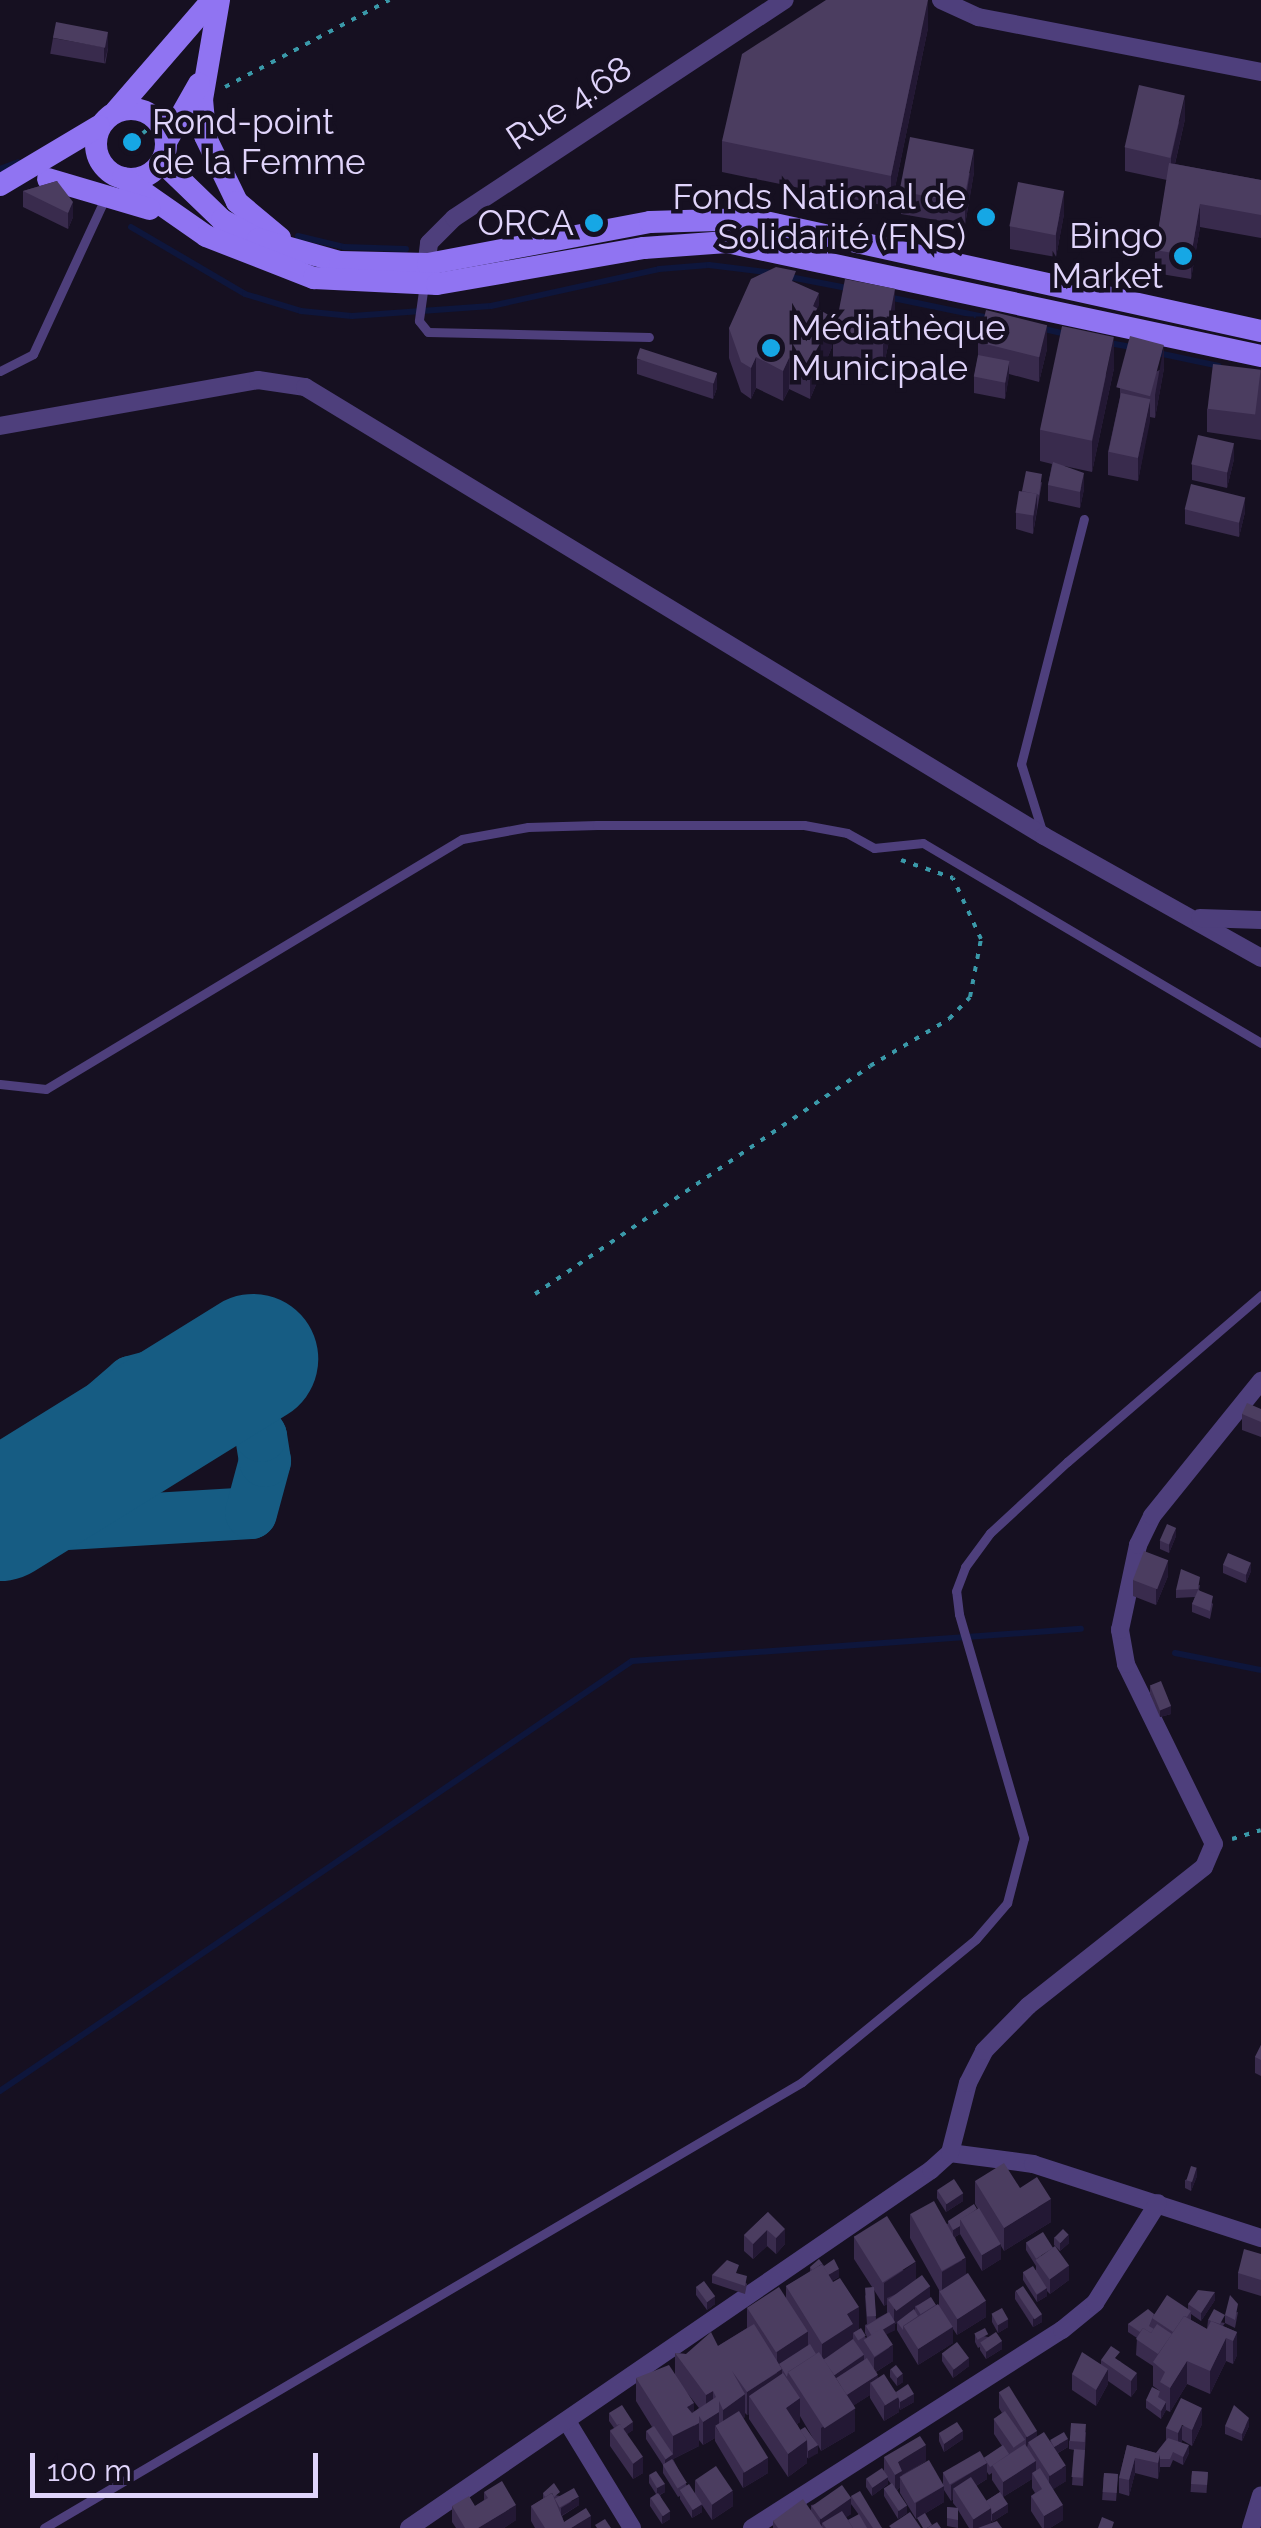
<!DOCTYPE html>
<meta charset="utf-8">
<style>
body{margin:0}
#map{position:relative;width:1261px;height:2528px;overflow:hidden;background:#161021;font-family:Raleway,sans-serif}
div>[style]{position:absolute}
[style*='--x']{left:calc(var(--x)*1px);top:calc(var(--y)*1px);width:calc(var(--w)*1px);rotate:calc(var(--a)*1deg)}
.stream>*{height:6px;margin:-3px;padding:0 3px;transform-origin:3px;border-radius:3px;background:#0e163c}
.taxiway>*{height:52px;margin:-26px;padding:0 26px;transform-origin:26px;border-radius:26px;background:#165c83}
.runway>*{height:130px;margin:-65px;padding:0 65px;transform-origin:65px;border-radius:65px;background:#165c83}
.path>*{height:4px;margin-top:-2px;transform-origin:0;background:repeating-linear-gradient(90deg,#3a99a9 0 5px,transparent 0 13px)}
.service>*{height:9px;margin:-4.5px;padding:0 4.5px;transform-origin:4.5px;border-radius:4.5px;background:#4e3f7c}
.minor>*{height:18px;margin:-9px;padding:0 9px;transform-origin:9px;border-radius:9px;background:#4e3f7c}
.secondary>*{height:22px;margin:-11px;padding:0 11px;transform-origin:11px;border-radius:11px;background:#9074f2}
.secondary>.ring{margin:-11px;padding:0;box-sizing:content-box;background:none;border:22px solid #9074f2;border-radius:50%}
.wall>*{inset:0;background:#392b4d;transform-origin:0 0}
.shaded-wall>*{inset:0;background:#231834}
.building>*{inset:0;background:#4b3d60;transform-origin:0 0}
.dots>*{width:28px;height:28px;translate:-50% -50%;box-sizing:border-box;border:5px solid #161021;border-radius:50%}
span{translate:-50% -50%;white-space:nowrap;text-align:center;line-height:1.15;-webkit-text-stroke:9px #161021;paint-order:stroke}
.street-label{font-size:35px;color:#e0d4fb}
.poi-label{font-size:35px;color:#e0d4fb}
.left{translate:0 -50%;text-align:left}
.right{translate:-100% -50%;text-align:right}
.scale{position:absolute;left:30px;top:2453px;width:288px;height:45px;box-sizing:border-box;border:5px solid #e0d4fb;border-top:0;padding-left:12px;font-size:30px;line-height:35px;white-space:nowrap;color:#e0d4fb;-webkit-text-stroke:8px #161021;paint-order:stroke}
</style>
<div id="map">
<div class="stream">
<div style="--x:0;--y:169;--w:19;--a:-21"></div>
<div style="--x:131;--y:227;--w:132;--a:30.4"></div>
<div style="--x:245;--y:294;--w:59;--a:16.9"></div>
<div style="--x:301;--y:311;--w:51;--a:5.6"></div>
<div style="--x:352;--y:316;--w:139;--a:-4.1"></div>
<div style="--x:491;--y:306;--w:172;--a:-12.4"></div>
<div style="--x:659;--y:269;--w:50;--a:-4.6"></div>
<div style="--x:709;--y:265;--w:64;--a:7.1"></div>
<div style="--x:298;--y:236;--w:47;--a:13.4"></div>
<div style="--x:344;--y:247;--w:62;--a:1.8"></div>
<div style="--x:790;--y:277;--w:58;--a:10.9"></div>
<div style="--x:888;--y:297;--w:103;--a:11.7"></div>
<div style="--x:1040;--y:328;--w:28;--a:13"></div>
<div style="--x:1109;--y:343;--w:27;--a:10"></div>
<div style="--x:1158;--y:353;--w:62;--a:12"></div>
<div style="--x:1175;--y:1653;--w:88;--a:11.2"></div>
<div style="--x:0;--y:2091;--w:764;--a:-34.23"></div>
<div style="--x:632;--y:1661;--w:450;--a:-4.1"></div>
</div>
<div class="taxiway">
<div style="--x:0;--y:1528;--w:251;--a:-3.4"></div>
<div style="--x:251;--y:1513;--w:54;--a:-74.9"></div>
<div style="--x:265;--y:1461;--w:25;--a:-99"></div>
<div style="--x:261;--y:1436;--w:46;--a:-121.6"></div>
<div style="--x:237;--y:1397;--w:25;--a:-143"></div>
<div style="--x:217;--y:1382;--w:58;--a:-172"></div>
<div style="--x:160;--y:1374;--w:30;--a:165"></div>
<div style="--x:131;--y:1382;--w:33;--a:139"></div>
<div style="--x:106;--y:1404;--w:64;--a:110.1"></div>
</div>
<div class="runway">
<div style="--x:0;--y:1516;--w:298;--a:-31.8"></div>
</div>
<div class="path">
<div style="--x:225;--y:87;--w:186;--a:-27.9"></div>
<div style="--x:132;--y:142;--w:21;--a:-39"></div>
<div style="--x:901;--y:860;--w:55;--a:19.1"></div>
<div style="--x:535;--y:1294;--w:405;--a:-34.2"></div>
<div style="--x:870;--y:1066;--w:92;--a:-30.7"></div>
<div style="--x:949;--y:1019;--w:30;--a:-46"></div>
<div style="--x:970;--y:997;--w:59;--a:-79.3"></div>
<div style="--x:981;--y:939;--w:67;--a:-114.7"></div>
<div style="--x:1232;--y:1839;--w:30;--a:-17"></div>
</div>
<div class="service">
<div style="--x:424;--y:284;--w:37;--a:98"></div>
<div style="--x:419;--y:321;--w:14;--a:51"></div>
<div style="--x:428;--y:332;--w:221;--a:1.3"></div>
<div style="--x:0;--y:371;--w:37;--a:-27"></div>
<div style="--x:33;--y:354;--w:174;--a:-65.2"></div>
<div style="--x:1043;--y:834;--w:73;--a:-107.4"></div>
<div style="--x:1021;--y:764;--w:253;--a:-75.6"></div>
<div style="--x:0;--y:1084;--w:46;--a:6.2"></div>
<div style="--x:46;--y:1089;--w:485;--a:-31"></div>
<div style="--x:462;--y:839;--w:67;--a:-10.3"></div>
<div style="--x:528;--y:827;--w:69;--a:-1.7"></div>
<div style="--x:597;--y:825;--w:207;--a:0"></div>
<div style="--x:804;--y:825;--w:44;--a:10.5"></div>
<div style="--x:847;--y:833;--w:31;--a:29"></div>
<div style="--x:874;--y:848;--w:49;--a:-5.8"></div>
<div style="--x:923;--y:843;--w:393;--a:30.6"></div>
<div style="--x:44;--y:2528;--w:879;--a:-30.47"></div>
<div style="--x:802;--y:2082;--w:225;--a:-39.4"></div>
<div style="--x:976;--y:1939;--w:48;--a:-49.3"></div>
<div style="--x:1007;--y:1903;--w:67;--a:-75.3"></div>
<div style="--x:1024;--y:1838;--w:233;--a:-106.2"></div>
<div style="--x:959;--y:1614;--w:23;--a:-97"></div>
<div style="--x:956;--y:1591;--w:26;--a:-69"></div>
<div style="--x:965;--y:1567;--w:42;--a:-53.7"></div>
<div style="--x:990;--y:1533;--w:105;--a:-42.7"></div>
<div style="--x:1067;--y:1462;--w:256;--a:-40.7"></div>
</div>
<div class="minor">
<div style="--x:941;--y:0;--w:41;--a:24.7"></div>
<div style="--x:978;--y:17;--w:288;--a:11"></div>
<div style="--x:425;--y:276;--w:33;--a:-83"></div>
<div style="--x:429;--y:243;--w:35;--a:-45"></div>
<div style="--x:454;--y:218;--w:396;--a:-33.4"></div>
<div style="--x:0;--y:426;--w:262;--a:-10.1"></div>
<div style="--x:258;--y:380;--w:48;--a:8.5"></div>
<div style="--x:305;--y:387;--w:865;--a:31.28"></div>
<div style="--x:1044;--y:836;--w:249;--a:29.3"></div>
<div style="--x:1200;--y:918;--w:61;--a:1.9"></div>
<div style="--x:950;--y:2153;--w:84;--a:7.5"></div>
<div style="--x:1033;--y:2164;--w:240;--a:18"></div>
<div style="--x:568;--y:2423;--w:123;--a:58.6"></div>
<div style="--x:409;--y:2528;--w:633;--a:-34.44"></div>
<div style="--x:931;--y:2170;--w:25;--a:-42"></div>
<div style="--x:950;--y:2153;--w:72;--a:-75.6"></div>
<div style="--x:968;--y:2083;--w:36;--a:-63"></div>
<div style="--x:984;--y:2051;--w:63;--a:-45.6"></div>
<div style="--x:1028;--y:2006;--w:224;--a:-38.3"></div>
<div style="--x:1204;--y:1867;--w:25;--a:-67"></div>
<div style="--x:1214;--y:1844;--w:200;--a:-116.1"></div>
<div style="--x:1126;--y:1664;--w:35;--a:-100"></div>
<div style="--x:1120;--y:1630;--w:87;--a:-78"></div>
<div style="--x:1138;--y:1545;--w:32;--a:-64"></div>
<div style="--x:1152;--y:1516;--w:174;--a:-51.1"></div>
<div style="--x:752;--y:2528;--w:368;--a:-32.6"></div>
<div style="--x:1062;--y:2330;--w:43;--a:-39.3"></div>
<div style="--x:1095;--y:2303;--w:118;--a:-57.8"></div>
<div style="--x:1251;--y:2528;--w:34;--a:-73"></div>
</div>
<div class="secondary">
<div style="--x:219;--y:0;--w:100;--a:99.7"></div>
<div style="--x:202;--y:99;--w:37;--a:85"></div>
<div style="--x:205;--y:136;--w:73;--a:64.1"></div>
<div style="--x:237;--y:202;--w:56;--a:39.9"></div>
<div class="ring" style="left:96px;top:109px;width:48px;height:48px"></div>
<div style="--x:116;--y:111;--w:147;--a:-49.1"></div>
<div style="--x:166;--y:142;--w:67;--a:-60.4"></div>
<div style="--x:162;--y:162;--w:83;--a:44"></div>
<div style="--x:222;--y:220;--w:41;--a:27.8"></div>
<div style="--x:258;--y:239;--w:85;--a:15.7"></div>
<div style="--x:340;--y:262;--w:88;--a:1.3"></div>
<div style="--x:428;--y:264;--w:226;--a:-10.7"></div>
<div style="--x:650;--y:222;--w:102;--a:-1.7"></div>
<div style="--x:752;--y:219;--w:521;--a:12.41"></div>
<div style="--x:123;--y:178;--w:101;--a:34.9"></div>
<div style="--x:206;--y:236;--w:116;--a:21.3"></div>
<div style="--x:314;--y:278;--w:123;--a:2.8"></div>
<div style="--x:437;--y:284;--w:210;--a:-9.9"></div>
<div style="--x:644;--y:248;--w:83;--a:-4.1"></div>
<div style="--x:727;--y:242;--w:546;--a:12.05"></div>
<div style="--x:48;--y:179;--w:106;--a:16.4"></div>
<div style="--x:0;--y:185;--w:115;--a:-30.8"></div>
</div>
<div class="wall">
<div style="clip-path:polygon(928px 28px,891px 207px,722px 172px,722px 141px)"></div>
<div style="left:53px;top:38px;width:56px;height:16px;rotate:10deg"></div>
<div style="clip-path:polygon(1185px 119px,1175px 164px,1261px 180px,1261px 238px,1200px 227px,1191px 279px,1155px 273px,1155px 250px,1167px 180px,1125px 171px,1125px 147px)"></div>
<div style="clip-path:polygon(974px 172px,965px 225px,901px 214px,901px 191px)"></div>
<div style="clip-path:polygon(57px 181px,73px 217px,68px 229px,23px 207px,23px 191px)"></div>
<div style="clip-path:polygon(1064px 214px,1056px 257px,1010px 249px,1010px 226px)"></div>
<div style="clip-path:polygon(796px 284px,819px 309px,832px 347px,810px 399px,789px 389px,783px 401px,756px 388px,751px 399px,741px 392px,729px 358px,729px 328px)"></div>
<div style="clip-path:polygon(895px 313px,883px 369px,833px 358px,833px 334px)"></div>
<div style="clip-path:polygon(978px 342px,1047px 349px,1039px 382px,1009px 374px,1005px 399px,974px 393px,974px 377px,978px 357px)"></div>
<div style="clip-path:polygon(637px 359px,717px 373px,717px 388px,713px 399px,637px 374px)"></div>
<div style="clip-path:polygon(1114px 368px,1092px 472px,1064px 466px,1084px 489px,1080px 508px,1048px 501px,1048px 485px,1052px 464px,1040px 461px,1040px 430px)"></div>
<div style="clip-path:polygon(1164px 368px,1155px 418px,1150px 417px,1138px 481px,1108px 475px,1108px 452px,1120px 397px,1120px 388px)"></div>
<div style="clip-path:polygon(1261px 370px,1261px 440px,1207px 432px,1207px 409px)"></div>
<div style="clip-path:polygon(1234px 459px,1227px 488px,1192px 480px,1192px 464px)"></div>
<div style="clip-path:polygon(1042px 482px,1033px 534px,1016px 529px,1016px 513px,1022px 491px)"></div>
<div style="clip-path:polygon(1185px 509px,1245px 512px,1239px 537px,1185px 524px)"></div>
<div style="clip-path:polygon(1261px 1409px,1261px 1437px,1242px 1430px,1242px 1414px)"></div>
<div style="clip-path:polygon(1176px 1536px,1169px 1553px,1160px 1549px,1160px 1541px)"></div>
<div style="clip-path:polygon(1223px 1565px,1251px 1571px,1246px 1583px,1223px 1573px)"></div>
<div style="clip-path:polygon(1168px 1576px,1156px 1605px,1133px 1596px,1133px 1580px)"></div>
<div style="clip-path:polygon(1200px 1585px,1199px 1590px,1213px 1604px,1210px 1619px,1192px 1612px,1192px 1604px,1195px 1597px,1176px 1598px,1176px 1590px)"></div>
<div style="clip-path:polygon(1150px 1686px,1171px 1714px,1160px 1717px,1150px 1694px)"></div>
<div style="clip-path:polygon(1261px 2045px,1261px 2076px,1255px 2073px,1255px 2057px)"></div>
<div style="clip-path:polygon(1197px 2176px,1191px 2191px,1185px 2188px,1185px 2180px)"></div>
<div style="clip-path:polygon(evenodd,975px 2181px,1020px 2188px,1051px 2222px,1004px 2251px,1001px 2246px,1001px 2259px,982px 2271px,960px 2234px,955px 2237px,966px 2273px,986px 2317px,957px 2335px,953px 2329px,953px 2343px,918px 2365px,897px 2330px,897px 2323px,895px 2324px,895px 2330px,886px 2334px,893px 2361px,876px 2372px,878px 2378px,896px 2392px,914px 2402px,900px 2410px,899px 2407px,899px 2412px,884px 2421px,870px 2398px,870px 2395px,854px 2405px,855px 2431px,821px 2451px,818px 2445px,818px 2453px,807px 2458px,807px 2463px,788px 2477px,749px 2419px,749px 2414px,747px 2415px,745px 2413px,745px 2417px,743px 2418px,768px 2473px,743px 2488px,715px 2441px,715px 2438px,703px 2445px,699px 2440px,699px 2446px,673px 2459px,687px 2486px,695px 2494px,695px 2480px,733px 2506px,712px 2520px,702px 2505px,702px 2512px,692px 2518px,680px 2499px,680px 2496px,678px 2497px,663px 2473px,663px 2465px,646px 2439px,646px 2431px,652px 2427px,636px 2401px,636px 2378px,675px 2375px,675px 2353px,686px 2354px,718px 2346px,747px 2328px,747px 2308px,786px 2298px,786px 2286px,810px 2272px,810px 2267px,824px 2266px,839px 2277px,832px 2281px,859px 2329px,866px 2338px,867px 2337px,865px 2333px,865px 2325px,867px 2324px,865px 2296px,872px 2287px,854px 2259px,854px 2236px,916px 2279px,936px 2305px,939px 2305px,939px 2290px,910px 2238px,910px 2214px,948px 2224px,948px 2221px,978px 2209px,975px 2204px,975px 2181px,874px 2290px,884px 2306px,887px 2304px,887px 2313px,876px 2319px,874px 2290px,975px 2181px,684px 2389px,699px 2408px,694px 2412px,684px 2389px,975px 2181px,800px 2416px,817px 2445px,800px 2430px,797px 2424px,800px 2422px,800px 2416px)"></div>
<div style="clip-path:polygon(937px 2190px,963px 2201px,946px 2212px,937px 2198px)"></div>
<div style="clip-path:polygon(768px 2212px,785px 2244px,776px 2254px,767px 2246px,753px 2259px,744px 2251px,744px 2235px)"></div>
<div style="clip-path:polygon(1054px 2237px,1069px 2243px,1060px 2251px,1054px 2245px)"></div>
<div style="clip-path:polygon(1026px 2242px,1069px 2280px,1050px 2294px,1047px 2291px,1047px 2296px,1037px 2302px,1023px 2280px,1023px 2272px,1036px 2270px,1036px 2266px,1026px 2250px)"></div>
<div style="clip-path:polygon(1261px 2254px,1261px 2296px,1238px 2289px,1238px 2273px)"></div>
<div style="clip-path:polygon(738px 2274px,747px 2284px,745px 2294px,712px 2283px,712px 2275px)"></div>
<div style="clip-path:polygon(696px 2287px,715px 2304px,707px 2310px,696px 2295px)"></div>
<div style="clip-path:polygon(1015px 2291px,1042px 2322px,1033px 2327px,1015px 2299px)"></div>
<div style="clip-path:polygon(1215px 2300px,1201px 2321px,1191px 2314px,1191px 2320px,1207px 2329px,1208px 2320px,1225px 2323px,1223px 2326px,1237px 2332px,1237px 2355px,1233px 2364px,1226px 2361px,1210px 2394px,1187px 2384px,1170px 2412px,1166px 2410px,1161px 2419px,1146px 2408px,1146px 2400px,1160px 2391px,1153px 2386px,1153px 2366px,1136px 2355px,1137px 2338px,1128px 2332px,1128px 2324px,1154px 2314px,1188px 2309px,1188px 2304px)"></div>
<div style="clip-path:polygon(1238px 2312px,1235px 2328px,1225px 2323px,1225px 2315px)"></div>
<div style="clip-path:polygon(992px 2314px,1008px 2327px,998px 2333px,992px 2322px)"></div>
<div style="clip-path:polygon(975px 2334px,988px 2337px,1002px 2349px,986px 2359px,980px 2350px,980px 2347px,978px 2348px,975px 2342px)"></div>
<div style="clip-path:polygon(942px 2353px,969px 2366px,953px 2378px,942px 2361px)"></div>
<div style="clip-path:polygon(1101px 2360px,1120px 2361px,1137px 2389px,1131px 2397px,1108px 2381px,1108px 2384px,1096px 2406px,1072px 2390px,1072px 2374px,1101px 2364px)"></div>
<div style="clip-path:polygon(890px 2369px,903px 2382px,897px 2386px,890px 2377px)"></div>
<div style="clip-path:polygon(evenodd,999px 2392px,1037px 2437px,1068px 2447px,1058px 2453px,1066px 2481px,1053px 2489px,1063px 2520px,1050px 2528px,1042px 2528px,1031px 2511px,1031px 2496px,1035px 2493px,1032px 2488px,1032px 2479px,1003px 2497px,1008px 2512px,992px 2522px,991px 2520px,991px 2523px,1002px 2528px,969px 2528px,958px 2510px,958px 2528px,947px 2526px,947px 2507px,957px 2508px,953px 2503px,953px 2499px,951px 2501px,944px 2490px,944px 2502px,916px 2519px,900px 2493px,900px 2487px,897px 2490px,907px 2513px,898px 2519px,884px 2496px,884px 2489px,891px 2484px,888px 2480px,888px 2484px,872px 2496px,866px 2487px,866px 2479px,884px 2471px,884px 2457px,926px 2461px,902px 2476px,943px 2485px,943px 2473px,984px 2458px,1002px 2446px,994px 2434px,994px 2419px,1002px 2413px,999px 2408px,999px 2392px,987px 2472px,989px 2475px,992px 2473px,992px 2480px,1000px 2492px,986px 2501px,976px 2486px,987px 2479px,987px 2472px)"></div>
<div style="clip-path:polygon(609px 2413px,633px 2430px,627px 2434px,643px 2473px,633px 2479px,610px 2446px,610px 2430px,614px 2428px,609px 2421px)"></div>
<div style="clip-path:polygon(1202px 2424px,1192px 2446px,1182px 2440px,1181px 2443px,1189px 2453px,1183px 2465px,1173px 2460px,1170px 2467px,1160px 2467px,1158px 2479px,1135px 2473px,1129px 2496px,1119px 2493px,1119px 2478px,1127px 2445px,1156px 2453px,1166px 2440px,1166px 2428px)"></div>
<div style="clip-path:polygon(1225px 2426px,1249px 2426px,1242px 2441px,1225px 2434px)"></div>
<div style="clip-path:polygon(1086px 2432px,1083px 2486px,1072px 2485px,1074px 2450px,1069px 2449px,1069px 2441px)"></div>
<div style="clip-path:polygon(939px 2433px,963px 2439px,944px 2452px,939px 2441px)"></div>
<div style="left:1192px;top:2471px;width:16px;height:21px;rotate:4deg"></div>
<div style="left:1104px;top:2473px;width:14px;height:27px;rotate:4deg"></div>
<div style="clip-path:polygon(649px 2475px,665px 2492px,660px 2495px,670px 2519px,662px 2524px,650px 2506px,650px 2498px,656px 2494px,649px 2483px)"></div>
<div style="clip-path:polygon(484px 2492px,516px 2520px,504px 2528px,456px 2528px,452px 2522px,452px 2506px,475px 2506px,484px 2500px)"></div>
<div style="clip-path:polygon(543px 2493px,560px 2496px,579px 2505px,562px 2516px,564px 2522px,591px 2528px,535px 2528px,531px 2521px,531px 2506px,543px 2499px)"></div>
<div style="clip-path:polygon(evenodd,851px 2496px,882px 2528px,773px 2528px,773px 2521px,811px 2510px,811px 2505px,851px 2498px,851px 2496px,851px 2504px,859px 2515px,848px 2520px,846px 2517px,851px 2514px,851px 2504px)"></div>
</div>
<div class="shaded-wall">
<div style="clip-path:polygon(928px 0,928px 28px,891px 207px,891px 176px)"></div>
<div style="clip-path:polygon(108px 32px,108px 48px,104px 64px,104px 48px)"></div>
<div style="clip-path:polygon(1185px 96px,1185px 119px,1171px 181px,1171px 158px)"></div>
<div style="clip-path:polygon(974px 149px,974px 172px,965px 225px,965px 202px)"></div>
<div style="clip-path:polygon(1064px 191px,1064px 214px,1056px 257px,1056px 234px)"></div>
<div style="clip-path:polygon(73px 202px,73px 217px,68px 229px,68px 213px)"></div>
<div style="clip-path:polygon(1200px 204px,1200px 227px,1191px 279px,1191px 256px)"></div>
<div style="clip-path:polygon(895px 289px,895px 313px,883px 369px,883px 345px)"></div>
<div style="clip-path:polygon(819px 293px,819px 324px,813px 306px)"></div>
<div style="clip-path:polygon(832px 317px,832px 347px,810px 399px,810px 368px)"></div>
<div style="clip-path:polygon(1047px 325px,1047px 349px,1039px 382px,1039px 358px)"></div>
<div style="clip-path:polygon(1114px 337px,1114px 368px,1092px 472px,1092px 442px)"></div>
<div style="clip-path:polygon(1164px 345px,1164px 368px,1155px 418px,1155px 395px)"></div>
<div style="clip-path:polygon(756px 357px,756px 388px,751px 399px,751px 368px)"></div>
<div style="clip-path:polygon(789px 358px,789px 389px,783px 401px,783px 371px)"></div>
<div style="clip-path:polygon(1009px 361px,1009px 377px,1005px 399px,1005px 383px)"></div>
<div style="clip-path:polygon(717px 373px,717px 388px,713px 399px,713px 383px)"></div>
<div style="clip-path:polygon(1150px 399px,1150px 422px,1138px 481px,1138px 458px)"></div>
<div style="clip-path:polygon(1234px 443px,1234px 459px,1227px 488px,1227px 472px)"></div>
<div style="clip-path:polygon(1084px 473px,1084px 489px,1080px 508px,1080px 492px)"></div>
<div style="clip-path:polygon(1037px 494px,1037px 509px,1033px 534px,1033px 518px)"></div>
<div style="clip-path:polygon(1245px 497px,1245px 512px,1239px 537px,1239px 522px)"></div>
<div style="clip-path:polygon(1176px 1528px,1176px 1536px,1169px 1553px,1169px 1545px)"></div>
<div style="clip-path:polygon(1168px 1560px,1168px 1576px,1156px 1605px,1156px 1589px)"></div>
<div style="clip-path:polygon(1251px 1563px,1251px 1571px,1246px 1583px,1246px 1575px)"></div>
<div style="clip-path:polygon(1171px 1706px,1171px 1714px,1160px 1717px,1160px 1709px)"></div>
<div style="clip-path:polygon(1197px 2168px,1197px 2176px,1191px 2191px,1191px 2183px)"></div>
<div style="clip-path:polygon(963px 2193px,963px 2201px,946px 2212px,946px 2204px)"></div>
<div style="clip-path:polygon(1051px 2199px,1051px 2222px,1004px 2251px,1004px 2228px)"></div>
<div style="clip-path:polygon(960px 2226px,960px 2234px,953px 2238px,953px 2230px)"></div>
<div style="clip-path:polygon(785px 2229px,785px 2244px,776px 2254px,776px 2238px)"></div>
<div style="clip-path:polygon(767px 2230px,767px 2246px,753px 2259px,753px 2244px)"></div>
<div style="clip-path:polygon(1069px 2235px,1069px 2243px,1060px 2251px,1060px 2243px)"></div>
<div style="clip-path:polygon(1001px 2244px,1001px 2259px,982px 2271px,982px 2255px)"></div>
<div style="clip-path:polygon(966px 2258px,966px 2281px,942px 2295px,942px 2272px)"></div>
<div style="clip-path:polygon(916px 2262px,916px 2286px,887px 2298px,887px 2304px,884px 2306px,884px 2283px)"></div>
<div style="clip-path:polygon(1069px 2265px,1069px 2280px,1050px 2294px,1050px 2279px)"></div>
<div style="clip-path:polygon(839px 2269px,839px 2277px,806px 2295px,806px 2287px)"></div>
<div style="clip-path:polygon(930px 2286px,930px 2301px,915px 2306px,915px 2311px,895px 2324px,895px 2330px,871px 2343px,871px 2335px,894px 2322px,894px 2309px)"></div>
<div style="clip-path:polygon(1047px 2288px,1047px 2296px,1037px 2302px,1037px 2295px)"></div>
<div style="clip-path:polygon(1215px 2292px,1215px 2300px,1201px 2321px,1201px 2313px)"></div>
<div style="clip-path:polygon(715px 2296px,715px 2304px,707px 2310px,707px 2302px)"></div>
<div style="clip-path:polygon(986px 2301px,986px 2317px,957px 2335px,957px 2319px)"></div>
<div style="clip-path:polygon(859px 2307px,859px 2330px,853px 2333px,853px 2347px,822px 2360px,822px 2344px,847px 2314px)"></div>
<div style="clip-path:polygon(1042px 2314px,1042px 2322px,1033px 2327px,1033px 2319px)"></div>
<div style="clip-path:polygon(1008px 2319px,1008px 2327px,998px 2333px,998px 2325px)"></div>
<div style="clip-path:polygon(953px 2327px,953px 2343px,918px 2365px,918px 2349px)"></div>
<div style="clip-path:polygon(808px 2331px,808px 2354px,782px 2370px,782px 2392px,749px 2396px,749px 2414px,747px 2415px,747px 2392px,777px 2373px,777px 2352px)"></div>
<div style="clip-path:polygon(1237px 2332px,1237px 2355px,1233px 2364px,1233px 2341px)"></div>
<div style="clip-path:polygon(1226px 2338px,1226px 2361px,1210px 2394px,1210px 2371px)"></div>
<div style="clip-path:polygon(1002px 2341px,1002px 2349px,986px 2359px,986px 2351px)"></div>
<div style="clip-path:polygon(893px 2345px,893px 2361px,874px 2373px,874px 2358px)"></div>
<div style="clip-path:polygon(864px 2355px,864px 2371px,840px 2387px,833px 2376px)"></div>
<div style="clip-path:polygon(969px 2358px,969px 2366px,953px 2378px,953px 2370px)"></div>
<div style="clip-path:polygon(1187px 2361px,1187px 2384px,1170px 2412px,1170px 2388px)"></div>
<div style="clip-path:polygon(1108px 2369px,1108px 2384px,1096px 2406px,1096px 2390px)"></div>
<div style="clip-path:polygon(1137px 2373px,1137px 2389px,1131px 2397px,1131px 2381px)"></div>
<div style="clip-path:polygon(903px 2374px,903px 2382px,897px 2386px,897px 2378px)"></div>
<div style="clip-path:polygon(878px 2375px,878px 2390px,870px 2382px,870px 2395px,845px 2411px,845px 2395px)"></div>
<div style="clip-path:polygon(713px 2391px,713px 2414px,706px 2418px,706px 2395px)"></div>
<div style="clip-path:polygon(745px 2394px,745px 2417px,723px 2433px,723px 2410px)"></div>
<div style="clip-path:polygon(914px 2394px,914px 2402px,900px 2410px,900px 2402px)"></div>
<div style="clip-path:polygon(899px 2397px,899px 2412px,884px 2421px,884px 2406px)"></div>
<div style="clip-path:polygon(800px 2398px,800px 2422px,786px 2431px,786px 2408px)"></div>
<div style="clip-path:polygon(1166px 2402px,1166px 2410px,1161px 2419px,1161px 2411px)"></div>
<div style="clip-path:polygon(694px 2403px,694px 2426px,699px 2423px,699px 2446px,673px 2459px,665px 2467px,665px 2460px,673px 2454px,673px 2436px,687px 2407px)"></div>
<div style="clip-path:polygon(855px 2408px,855px 2431px,821px 2451px,821px 2428px)"></div>
<div style="clip-path:polygon(1202px 2408px,1202px 2424px,1192px 2446px,1192px 2430px)"></div>
<div style="clip-path:polygon(719px 2412px,719px 2432px,715px 2426px,715px 2438px,703px 2445px,703px 2422px)"></div>
<div style="clip-path:polygon(1249px 2418px,1249px 2426px,1242px 2441px,1242px 2434px)"></div>
<div style="clip-path:polygon(633px 2422px,633px 2430px,621px 2438px,621px 2430px)"></div>
<div style="clip-path:polygon(1182px 2425px,1182px 2440px,1178px 2449px,1178px 2433px)"></div>
<div style="clip-path:polygon(963px 2431px,963px 2439px,944px 2452px,944px 2444px)"></div>
<div style="clip-path:polygon(1037px 2431px,1037px 2447px,1028px 2443px,1026px 2453px,1026px 2437px)"></div>
<div style="clip-path:polygon(1068px 2439px,1068px 2447px,1054px 2455px,1054px 2447px)"></div>
<div style="clip-path:polygon(807px 2440px,807px 2463px,788px 2477px,788px 2454px)"></div>
<div style="clip-path:polygon(818px 2445px,818px 2453px,808px 2459px,808px 2451px)"></div>
<div style="clip-path:polygon(926px 2445px,926px 2461px,902px 2475px,902px 2481px,900px 2477px,900px 2487px,895px 2491px,895px 2475px,898px 2462px)"></div>
<div style="clip-path:polygon(1189px 2445px,1189px 2453px,1183px 2465px,1183px 2457px)"></div>
<div style="clip-path:polygon(1160px 2454px,1160px 2469px,1158px 2479px,1158px 2463px)"></div>
<div style="clip-path:polygon(643px 2457px,643px 2473px,633px 2479px,633px 2463px)"></div>
<div style="clip-path:polygon(768px 2458px,768px 2473px,743px 2488px,743px 2473px)"></div>
<div style="clip-path:polygon(1135px 2458px,1135px 2473px,1129px 2496px,1129px 2480px)"></div>
<div style="clip-path:polygon(1036px 2461px,1036px 2477px,1032px 2473px,1032px 2479px,1003px 2497px,1003px 2482px)"></div>
<div style="clip-path:polygon(987px 2463px,987px 2479px,959px 2496px,953px 2488px,953px 2499px,951px 2501px,951px 2485px)"></div>
<div style="clip-path:polygon(1066px 2466px,1066px 2481px,1049px 2492px,1049px 2476px)"></div>
<div style="clip-path:polygon(888px 2477px,888px 2484px,872px 2496px,872px 2488px)"></div>
<div style="clip-path:polygon(665px 2484px,665px 2492px,657px 2496px,657px 2488px)"></div>
<div style="clip-path:polygon(944px 2486px,944px 2502px,916px 2519px,916px 2503px)"></div>
<div style="clip-path:polygon(733px 2491px,733px 2506px,712px 2520px,712px 2504px)"></div>
<div style="clip-path:polygon(579px 2497px,579px 2505px,561px 2516px,561px 2508px)"></div>
<div style="clip-path:polygon(851px 2498px,851px 2514px,830px 2528px,822px 2523px,822px 2528px,820px 2528px,820px 2519px)"></div>
<div style="clip-path:polygon(702px 2504px,702px 2512px,692px 2518px,692px 2510px)"></div>
<div style="clip-path:polygon(1008px 2504px,1008px 2512px,992px 2522px,992px 2514px)"></div>
<div style="clip-path:polygon(516px 2505px,516px 2520px,504px 2528px,478px 2528px)"></div>
<div style="clip-path:polygon(907px 2505px,907px 2513px,898px 2519px,898px 2511px)"></div>
<div style="clip-path:polygon(1063px 2505px,1063px 2520px,1050px 2528px,1044px 2528px,1044px 2516px)"></div>
<div style="clip-path:polygon(991px 2508px,991px 2524px,984px 2528px,973px 2528px,973px 2519px)"></div>
<div style="clip-path:polygon(670px 2511px,670px 2519px,662px 2524px,662px 2516px)"></div>
<div style="clip-path:polygon(591px 2516px,591px 2528px,571px 2528px)"></div>
</div>
<div class="building">
<div style="clip-path:polygon(826px 0,928px 0,891px 176px,722px 141px,742px 54px)"></div>
<div style="left:56px;top:22px;width:53px;height:16px;rotate:11deg"></div>
<div style="left:1139px;top:85px;width:47px;height:64px;rotate:13deg"></div>
<div style="left:910px;top:137px;width:65px;height:55px;rotate:11deg"></div>
<div style="clip-path:polygon(1169px 163px,1261px 180px,1261px 215px,1200px 204px,1191px 256px,1155px 250px)"></div>
<div style="clip-path:polygon(57px 181px,73px 202px,68px 213px,23px 191px)"></div>
<div style="left:1018px;top:182px;width:47px;height:45px;rotate:11deg"></div>
<div style="clip-path:polygon(776px 267px,796px 271px,792px 281px,819px 293px,813px 306px,832px 317px,810px 368px,789px 358px,783px 371px,756px 357px,751px 368px,741px 362px,729px 328px,751px 279px)"></div>
<div style="left:845px;top:279px;width:51px;height:56px;rotate:11deg"></div>
<div style="left:986px;top:310px;width:63px;height:33px;rotate:14deg"></div>
<div style="left:1062px;top:326px;width:53px;height:106px;rotate:12deg"></div>
<div style="left:1130px;top:336px;width:35px;height:53px;rotate:15deg"></div>
<div style="left:640px;top:348px;width:81px;height:11px;rotate:18deg"></div>
<div style="left:978px;top:355px;width:32px;height:22px;rotate:11deg"></div>
<div style="left:1213px;top:364px;width:48px;height:45px;rotate:7deg"></div>
<div style="left:1121px;top:393px;width:30px;height:60px;rotate:12deg"></div>
<div style="left:1198px;top:435px;width:37px;height:30px;rotate:13deg"></div>
<div style="clip-path:polygon(1053px 462px,1084px 473px,1080px 492px,1048px 485px)"></div>
<div style="clip-path:polygon(1026px 471px,1042px 474px,1039px 495px,1037px 494px,1022px 491px)"></div>
<div style="left:1191px;top:484px;width:56px;height:26px;rotate:14deg"></div>
<div style="left:1019px;top:491px;width:18px;height:22px;rotate:9deg"></div>
<div style="clip-path:polygon(1247px 1403px,1261px 1409px,1261px 1422px,1242px 1414px)"></div>
<div style="left:1167px;top:1524px;width:10px;height:18px;rotate:24deg"></div>
<div style="left:1144px;top:1551px;width:26px;height:31px;rotate:21deg"></div>
<div style="left:1228px;top:1553px;width:25px;height:13px;rotate:23deg"></div>
<div style="clip-path:polygon(1181px 1569px,1200px 1577px,1198px 1589px,1176px 1590px)"></div>
<div style="clip-path:polygon(1198px 1590px,1213px 1596px,1210px 1611px,1192px 1604px)"></div>
<div style="left:1161px;top:1681px;width:27px;height:12px;rotate:68deg"></div>
<div style="clip-path:polygon(1261px 2045px,1261px 2060px,1255px 2057px)"></div>
<div style="clip-path:polygon(1004px 2163px,1020px 2188px,1037px 2177px,1051px 2199px,1004px 2228px,975px 2181px)"></div>
<div style="left:1191px;top:2166px;width:6px;height:15px;rotate:18deg"></div>
<div style="left:954px;top:2179px;width:17px;height:20px;rotate:57deg"></div>
<div style="left:934px;top:2201px;width:65px;height:27px;rotate:61deg"></div>
<div style="clip-path:polygon(974px 2204px,977px 2209px,960px 2220px,960px 2226px,953px 2230px,948px 2221px)"></div>
<div style="left:979px;top:2208px;width:42px;height:22px;rotate:59deg"></div>
<div style="clip-path:polygon(768px 2212px,785px 2229px,776px 2238px,767px 2230px,753px 2244px,744px 2235px)"></div>
<div style="left:887px;top:2216px;width:54px;height:39px;rotate:58deg"></div>
<div style="left:1063px;top:2229px;width:8px;height:12px;rotate:45deg"></div>
<div style="left:1043px;top:2232px;width:19px;height:20px;rotate:58deg"></div>
<div style="left:1055px;top:2246px;width:24px;height:24px;rotate:54deg"></div>
<div style="clip-path:polygon(1244px 2249px,1261px 2254px,1261px 2280px,1238px 2273px)"></div>
<div style="clip-path:polygon(819px 2259px,824px 2266px,834px 2259px,839px 2269px,828px 2275px,822px 2264px,812px 2270px,810px 2267px)"></div>
<div style="clip-path:polygon(727px 2260px,739px 2265px,736px 2273px,747px 2276px,745px 2286px,712px 2275px)"></div>
<div style="clip-path:polygon(822px 2264px,833px 2282px,840px 2278px,859px 2307px,847px 2314px,853px 2324px,822px 2344px,786px 2286px)"></div>
<div style="left:1033px;top:2266px;width:26px;height:12px;rotate:58deg"></div>
<div style="left:968px;top:2273px;width:33px;height:34px;rotate:57deg"></div>
<div style="left:922px;top:2275px;width:14px;height:42px;rotate:54deg"></div>
<div style="left:704px;top:2281px;width:19px;height:10px;rotate:54deg"></div>
<div style="left:1023px;top:2286px;width:34px;height:9px;rotate:56deg"></div>
<div style="left:779px;top:2287px;width:53px;height:38px;rotate:57deg"></div>
<div style="left:874px;top:2287px;width:29px;height:9px;rotate:86deg"></div>
<div style="clip-path:polygon(1198px 2290px,1215px 2292px,1201px 2313px,1188px 2304px)"></div>
<div style="clip-path:polygon(1167px 2295px,1191px 2311px,1187px 2317px,1184px 2316px,1173px 2332px,1152px 2318px)"></div>
<div style="clip-path:polygon(1230px 2295px,1238px 2304px,1235px 2320px,1225px 2315px)"></div>
<div style="left:931px;top:2297px;width:9px;height:18px;rotate:58deg"></div>
<div style="left:938px;top:2304px;width:27px;height:41px;rotate:57deg"></div>
<div style="left:1002px;top:2308px;width:13px;height:12px;rotate:61deg"></div>
<div style="clip-path:polygon(914px 2309px,918px 2316px,903px 2326px,903px 2330px,897px 2322px)"></div>
<div style="clip-path:polygon(1148px 2309px,1154px 2314px,1149px 2326px,1154px 2329px,1151px 2333px,1143px 2328px,1140px 2332px,1128px 2324px)"></div>
<div style="clip-path:polygon(1214px 2309px,1225px 2315px,1220px 2324px,1208px 2320px)"></div>
<div style="left:889px;top:2312px;width:12px;height:27px;rotate:59deg"></div>
<div style="clip-path:polygon(1184px 2316px,1207px 2329px,1211px 2321px,1237px 2332px,1233px 2341px,1226px 2338px,1210px 2371px,1187px 2361px,1170px 2388px,1160px 2382px,1165px 2372px,1153px 2362px)"></div>
<div style="clip-path:polygon(754px 2324px,782px 2369px,747px 2392px,732px 2371px,745px 2394px,723px 2410px,719px 2401px,719px 2412px,703px 2422px,699px 2416px,699px 2423px,673px 2436px,636px 2378px,669px 2365px,694px 2403px,687px 2407px,692px 2413px,716px 2397px,713px 2391px,706px 2395px,675px 2353px,686px 2354px,711px 2332px,718px 2346px)"></div>
<div style="clip-path:polygon(1157px 2324px,1172px 2334px,1158px 2354px,1136px 2339px,1143px 2328px,1151px 2333px)"></div>
<div style="left:861px;top:2328px;width:9px;height:9px;rotate:58deg"></div>
<div style="left:882px;top:2328px;width:20px;height:22px;rotate:57deg"></div>
<div style="left:985px;top:2328px;width:7px;height:12px;rotate:63deg"></div>
<div style="left:996px;top:2332px;width:11px;height:19px;rotate:56deg"></div>
<div style="left:853px;top:2339px;width:19px;height:36px;rotate:55deg"></div>
<div style="left:957px;top:2342px;width:20px;height:19px;rotate:53deg"></div>
<div style="clip-path:polygon(810px 2344px,816px 2354px,788px 2372px,787px 2377px,779px 2364px)"></div>
<div style="clip-path:polygon(1111px 2346px,1120px 2352px,1115px 2358px,1137px 2373px,1131px 2381px,1101px 2360px)"></div>
<div style="left:819px;top:2352px;width:67px;height:37px;rotate:57deg"></div>
<div style="clip-path:polygon(1082px 2352px,1108px 2369px,1096px 2390px,1072px 2374px)"></div>
<div style="left:867px;top:2358px;width:20px;height:37px;rotate:57deg"></div>
<div style="left:896px;top:2365px;width:11px;height:7px;rotate:52deg"></div>
<div style="clip-path:polygon(783px 2373px,800px 2398px,786px 2408px,807px 2440px,788px 2454px,749px 2396px)"></div>
<div style="left:884px;top:2374px;width:27px;height:16px;rotate:57deg"></div>
<div style="clip-path:polygon(908px 2384px,914px 2394px,900px 2402px,896px 2392px)"></div>
<div style="left:1009px;top:2386px;width:53px;height:12px;rotate:58deg"></div>
<div style="clip-path:polygon(1152px 2387px,1160px 2391px,1158px 2397px,1166px 2402px,1161px 2411px,1146px 2400px)"></div>
<div style="clip-path:polygon(1181px 2398px,1202px 2408px,1192px 2430px,1182px 2425px,1178px 2433px,1166px 2428px)"></div>
<div style="clip-path:polygon(622px 2405px,633px 2422px,623px 2429px,620px 2424px,617px 2425px,609px 2413px)"></div>
<div style="clip-path:polygon(1234px 2405px,1249px 2418px,1242px 2434px,1225px 2426px)"></div>
<div style="left:739px;top:2411px;width:55px;height:28px;rotate:58deg"></div>
<div style="left:1005px;top:2411px;width:35px;height:14px;rotate:55deg"></div>
<div style="clip-path:polygon(957px 2422px,963px 2431px,944px 2444px,939px 2433px)"></div>
<div style="left:1071px;top:2423px;width:15px;height:18px;rotate:4deg"></div>
<div style="left:620px;top:2424px;width:40px;height:12px;rotate:55deg"></div>
<div style="left:654px;top:2426px;width:34px;height:9px;rotate:56deg"></div>
<div style="clip-path:polygon(805px 2427px,818px 2445px,808px 2451px,807px 2440px,800px 2430px)"></div>
<div style="left:1044px;top:2432px;width:40px;height:19px;rotate:57deg"></div>
<div style="left:1064px;top:2432px;width:8px;height:16px;rotate:60deg"></div>
<div style="clip-path:polygon(920px 2436px,926px 2445px,898px 2462px,902px 2471px,895px 2475px,884px 2457px)"></div>
<div style="clip-path:polygon(1168px 2438px,1189px 2445px,1183px 2457px,1173px 2452px,1170px 2459px,1160px 2459px,1160px 2454px,1156px 2453px)"></div>
<div style="left:1025px;top:2444px;width:20px;height:39px;rotate:57deg"></div>
<div style="left:1003px;top:2445px;width:11px;height:23px;rotate:56deg"></div>
<div style="clip-path:polygon(1127px 2445px,1160px 2454px,1158px 2463px,1135px 2458px,1129px 2480px,1119px 2478px)"></div>
<div style="left:1074px;top:2449px;width:11px;height:28px;rotate:5deg"></div>
<div style="left:980px;top:2451px;width:14px;height:43px;rotate:60deg"></div>
<div style="left:672px;top:2459px;width:28px;height:11px;rotate:58deg"></div>
<div style="left:929px;top:2460px;width:30px;height:34px;rotate:60deg"></div>
<div style="left:716px;top:2466px;width:30px;height:25px;rotate:56deg"></div>
<div style="left:882px;top:2468px;width:11px;height:19px;rotate:56deg"></div>
<div style="clip-path:polygon(1040px 2468px,1063px 2505px,1044px 2516px,1031px 2496px,1042px 2489px,1032px 2473px)"></div>
<div style="clip-path:polygon(656px 2471px,665px 2484px,657px 2488px,649px 2475px)"></div>
<div style="left:1192px;top:2471px;width:16px;height:13px;rotate:4deg"></div>
<div style="left:1104px;top:2473px;width:14px;height:19px;rotate:4deg"></div>
<div style="left:971px;top:2477px;width:37px;height:21px;rotate:57deg"></div>
<div style="clip-path:polygon(502px 2481px,516px 2505px,478px 2528px,465px 2528px,452px 2506px,469px 2496px,475px 2506px,488px 2498px,484px 2492px)"></div>
<div style="clip-path:polygon(554px 2483px,560px 2492px,554px 2497px,552px 2493px,545px 2497px,543px 2493px)"></div>
<div style="left:892px;top:2483px;width:27px;height:10px;rotate:56deg"></div>
<div style="left:689px;top:2484px;width:24px;height:11px;rotate:57deg"></div>
<div style="left:842px;top:2485px;width:16px;height:37px;rotate:55deg"></div>
<div style="left:574px;top:2488px;width:10px;height:22px;rotate:61deg"></div>
<div style="clip-path:polygon(860px 2491px,882px 2528px,873px 2528px,851px 2496px)"></div>
<div style="clip-path:polygon(1000px 2492px,1008px 2504px,992px 2514px,991px 2508px,986px 2501px)"></div>
<div style="clip-path:polygon(552px 2493px,564px 2522px,586px 2508px,591px 2516px,571px 2528px,545px 2528px,531px 2506px)"></div>
<div style="left:658px;top:2493px;width:22px;height:9px;rotate:56deg"></div>
<div style="clip-path:polygon(803px 2499px,823px 2528px,778px 2528px,773px 2521px)"></div>
<div style="clip-path:polygon(947px 2507px,958px 2508px,958px 2520px,947px 2518px)"></div>
<div style="clip-path:polygon(842px 2511px,853px 2528px,826px 2528px,822px 2523px)"></div>
<div style="clip-path:polygon(910px 2512px,921px 2528px,891px 2528px,889px 2526px)"></div>
<div style="clip-path:polygon(925px 2513px,932px 2525px,927px 2528px,923px 2528px,917px 2518px)"></div>
<div style="clip-path:polygon(859px 2514px,867px 2528px,853px 2528px,848px 2520px)"></div>
<div style="clip-path:polygon(1102px 2517px,1114px 2522px,1112px 2528px,1098px 2528px)"></div>
<div style="clip-path:polygon(605px 2519px,611px 2528px,597px 2528px,595px 2525px)"></div>
<div style="clip-path:polygon(997px 2521px,1002px 2528px,978px 2528px)"></div>
<div style="clip-path:polygon(937px 2522px,941px 2528px,927px 2528px)"></div>
</div>
<div class="dots">
<div style="left:132px;top:142px;background:#16a7e5"></div>
<div style="left:986px;top:217px;background:#16a7e5"></div>
<div style="left:594px;top:223px;background:#16a7e5"></div>
<div style="left:1183px;top:256px;background:#16a7e5"></div>
<div style="left:771px;top:348px;background:#16a7e5"></div>
</div>
<div class="street-label">
<span style="left:569px;top:103px;rotate:-33deg">Rue 4.68</span>
</div>
<div class="poi-label">
<span class="left" style="left:152px;top:142px">Rond-point<br>de la Femme</span>
<span class="right" style="left:966px;top:217px">Fonds National de<br>Solidarité (FNS)</span>
<span class="right" style="left:574px;top:223px">ORCA</span>
<span class="right" style="left:1163px;top:256px">Bingo<br>Market</span>
<span class="left" style="left:791px;top:348px">Médiathèque<br>Municipale</span>
</div>
<div class="scale">100 m</div>
</div>
